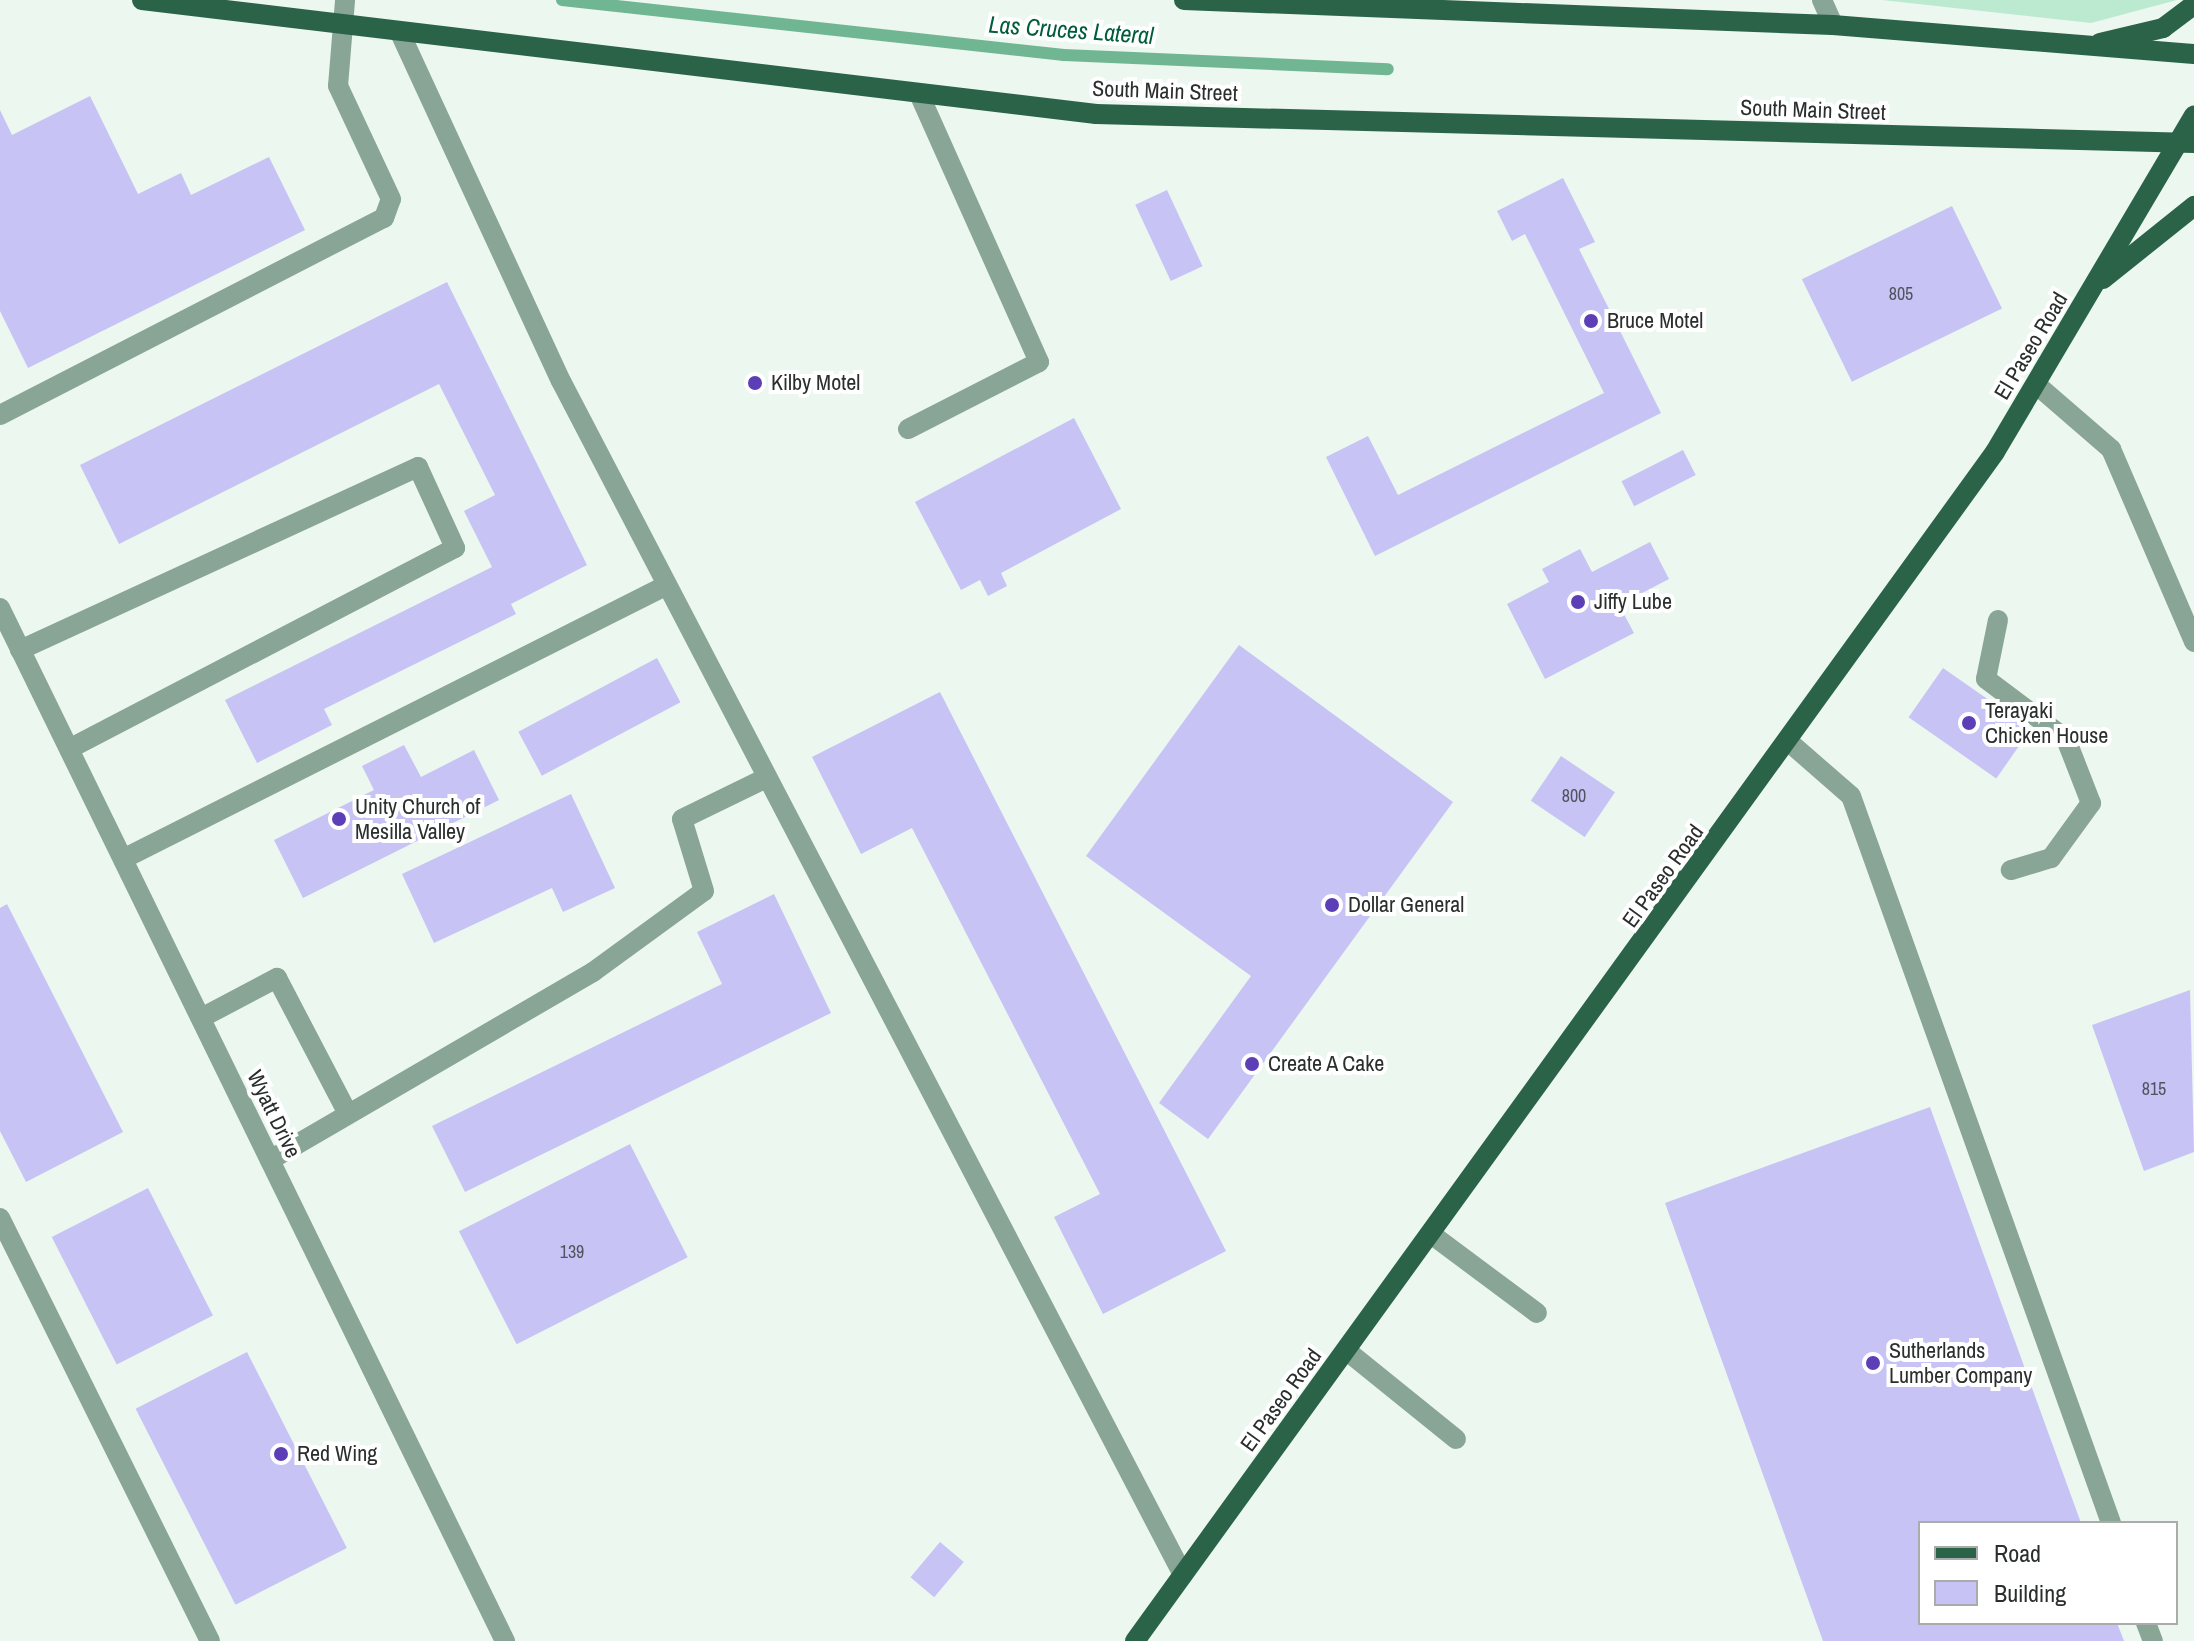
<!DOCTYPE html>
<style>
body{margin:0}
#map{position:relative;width:2194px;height:1641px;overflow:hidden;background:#ecf7f0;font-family:"Archivo Narrow",sans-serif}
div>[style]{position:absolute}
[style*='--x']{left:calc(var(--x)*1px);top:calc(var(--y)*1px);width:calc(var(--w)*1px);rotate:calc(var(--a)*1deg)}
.green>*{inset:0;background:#bbead0}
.stream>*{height:12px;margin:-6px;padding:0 6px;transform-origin:6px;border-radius:6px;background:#71b693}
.building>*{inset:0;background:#c7c3f5;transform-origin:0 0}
.minor>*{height:20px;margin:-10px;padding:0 10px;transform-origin:10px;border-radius:10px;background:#88a595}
.major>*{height:20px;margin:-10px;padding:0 10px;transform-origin:10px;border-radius:10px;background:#2b6349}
.dots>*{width:22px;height:22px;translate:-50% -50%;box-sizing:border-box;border:4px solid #fff;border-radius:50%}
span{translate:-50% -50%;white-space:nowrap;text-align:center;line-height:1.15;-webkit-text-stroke:8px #fff;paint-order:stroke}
.number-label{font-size:18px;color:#51535e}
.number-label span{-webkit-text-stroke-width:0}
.street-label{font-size:22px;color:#2a2e2c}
.poi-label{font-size:22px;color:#2a2e2c}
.left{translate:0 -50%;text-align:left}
.water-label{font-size:24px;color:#005c3b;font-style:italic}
.legend{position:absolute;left:1918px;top:1521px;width:260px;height:104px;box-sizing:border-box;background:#fff;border:2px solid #aaabab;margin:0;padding:10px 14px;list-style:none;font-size:24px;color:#2a2e2c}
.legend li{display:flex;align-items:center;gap:16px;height:40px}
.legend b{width:40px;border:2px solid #aaabab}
</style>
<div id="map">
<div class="green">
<div style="clip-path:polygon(1882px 0,2177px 0,2091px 23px)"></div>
</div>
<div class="stream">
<div style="--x:562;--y:0;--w:505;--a:6.25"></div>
<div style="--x:1064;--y:55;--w:324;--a:2.5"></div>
</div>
<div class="building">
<div style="clip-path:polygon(90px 96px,138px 194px,181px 173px,191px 195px,269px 157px,305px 230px,28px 368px,0 311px,0 110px,12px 135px)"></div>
<div style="clip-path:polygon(1563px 178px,1595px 242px,1579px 249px,1661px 413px,1375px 556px,1326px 457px,1368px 436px,1398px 495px,1604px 393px,1525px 234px,1512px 241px,1497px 211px)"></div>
<div style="left:1167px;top:190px;width:84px;height:35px;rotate:65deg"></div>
<div style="left:1952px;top:206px;width:114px;height:167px;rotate:64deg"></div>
<div style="clip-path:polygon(447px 282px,587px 565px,511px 604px,516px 614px,324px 709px,332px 725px,257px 763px,225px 700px,492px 567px,464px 511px,495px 495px,439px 384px,119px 544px,80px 465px)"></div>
<div style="clip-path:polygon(1074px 418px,1121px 509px,1001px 573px,1007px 586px,988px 596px,980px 580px,961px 590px,915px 502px)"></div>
<div style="left:1683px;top:450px;width:28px;height:69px;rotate:63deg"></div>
<div style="clip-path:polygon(1650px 542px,1669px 579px,1619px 605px,1634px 633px,1545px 679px,1507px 604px,1549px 582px,1542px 569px,1580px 549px,1592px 572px)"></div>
<div style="clip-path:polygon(1239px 645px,1453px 802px,1208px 1139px,1159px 1103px,1251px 976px,1086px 856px)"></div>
<div style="left:657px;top:658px;width:50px;height:157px;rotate:62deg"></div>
<div style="left:1943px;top:668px;width:107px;height:60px;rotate:35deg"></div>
<div style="clip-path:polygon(940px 692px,1226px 1251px,1103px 1314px,1054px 1217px,1100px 1194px,912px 828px,861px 854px,812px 757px)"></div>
<div style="clip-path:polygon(404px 745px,421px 777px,474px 750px,499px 800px,303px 898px,274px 840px,374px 790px,362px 766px)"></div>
<div style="left:1561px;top:756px;width:65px;height:54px;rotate:34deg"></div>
<div style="clip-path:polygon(571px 794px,615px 888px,563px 912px,552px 888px,434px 943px,402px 874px)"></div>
<div style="clip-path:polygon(774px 894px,831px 1013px,465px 1192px,432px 1126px,722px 984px,697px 932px)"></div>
<div style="clip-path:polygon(7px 904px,123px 1132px,26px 1182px,0 1131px,0 908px)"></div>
<div style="clip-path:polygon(2190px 990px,2194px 1152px,2144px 1171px,2092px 1025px)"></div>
<div style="clip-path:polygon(1930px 1107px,2081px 1523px,1920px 1523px,1920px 1623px,2117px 1623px,2124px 1641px,1823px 1641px,1665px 1203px)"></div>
<div style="left:630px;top:1144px;width:127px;height:192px;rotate:63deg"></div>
<div style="left:148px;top:1188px;width:143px;height:108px;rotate:63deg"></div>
<div style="left:247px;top:1352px;width:220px;height:125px;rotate:63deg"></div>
<div style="left:940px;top:1542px;width:31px;height:46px;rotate:40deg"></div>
</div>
<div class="minor">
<div style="--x:1822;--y:0;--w:27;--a:66"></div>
<div style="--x:401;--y:35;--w:381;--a:65.2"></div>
<div style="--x:561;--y:381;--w:1346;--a:62.48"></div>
<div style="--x:2037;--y:385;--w:98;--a:40.9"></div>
<div style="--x:2111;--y:449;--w:210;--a:66.7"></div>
<div style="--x:0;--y:415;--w:432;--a:-27.2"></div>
<div style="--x:384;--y:218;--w:20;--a:-70"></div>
<div style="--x:391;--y:199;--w:125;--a:-115.1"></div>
<div style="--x:338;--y:86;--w:86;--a:-85.3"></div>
<div style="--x:908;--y:429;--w:147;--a:-27.1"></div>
<div style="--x:1039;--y:362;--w:294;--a:-114.1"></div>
<div style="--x:0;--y:608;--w:1150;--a:63.95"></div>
<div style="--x:1998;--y:620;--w:60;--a:101.5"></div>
<div style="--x:1986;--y:679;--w:100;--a:36.9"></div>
<div style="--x:2066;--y:739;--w:69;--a:68.7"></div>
<div style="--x:2091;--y:803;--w:68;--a:126"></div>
<div style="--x:2051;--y:858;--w:42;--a:163.3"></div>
<div style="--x:20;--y:650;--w:438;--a:-24.7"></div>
<div style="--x:418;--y:467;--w:89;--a:65.4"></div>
<div style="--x:455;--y:548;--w:435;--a:152.5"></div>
<div style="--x:1789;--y:742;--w:82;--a:41.1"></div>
<div style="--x:1851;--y:796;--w:772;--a:70.32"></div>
<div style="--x:123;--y:859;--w:607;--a:-26.73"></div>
<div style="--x:201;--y:1018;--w:86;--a:-27.8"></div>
<div style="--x:277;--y:978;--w:153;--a:62.4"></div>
<div style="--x:270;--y:1160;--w:374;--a:-30.2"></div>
<div style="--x:593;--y:972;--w:137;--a:-36.1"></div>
<div style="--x:704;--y:891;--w:75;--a:-107"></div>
<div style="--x:682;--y:819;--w:91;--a:-26"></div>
<div style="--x:0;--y:1218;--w:472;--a:63.6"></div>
<div style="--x:1431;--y:1234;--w:132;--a:36.7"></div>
<div style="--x:1347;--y:1351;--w:140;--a:38.9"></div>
<div style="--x:2146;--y:1623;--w:19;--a:69"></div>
</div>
<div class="major">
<div style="--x:142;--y:0;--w:961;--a:6.81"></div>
<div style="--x:1096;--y:114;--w:1098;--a:1.51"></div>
<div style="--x:1184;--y:0;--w:649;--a:2.21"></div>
<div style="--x:1833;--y:25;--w:362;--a:4.6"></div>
<div style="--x:2100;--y:43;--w:65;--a:-13.4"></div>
<div style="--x:2163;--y:28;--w:39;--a:-37"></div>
<div style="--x:2103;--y:279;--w:117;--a:-38.7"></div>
<div style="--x:1135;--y:1641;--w:1467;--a:-54.12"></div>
<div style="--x:1995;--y:452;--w:391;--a:-59.4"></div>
</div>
<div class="dots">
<div style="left:1591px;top:321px;background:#5c3fb7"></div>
<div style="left:755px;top:383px;background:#5c3fb7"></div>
<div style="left:1578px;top:602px;background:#5c3fb7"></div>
<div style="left:1969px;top:723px;background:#5c3fb7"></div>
<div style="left:339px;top:819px;background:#5c3fb7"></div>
<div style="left:1332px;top:905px;background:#5c3fb7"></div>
<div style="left:1252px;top:1064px;background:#5c3fb7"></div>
<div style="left:1873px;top:1363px;background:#5c3fb7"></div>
<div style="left:281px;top:1454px;background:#5c3fb7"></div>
</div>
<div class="number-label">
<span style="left:1901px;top:294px">805</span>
<span style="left:1574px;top:796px">800</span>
<span style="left:2154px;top:1089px">815</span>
<span style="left:572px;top:1252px">139</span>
</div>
<div class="street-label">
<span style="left:1165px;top:91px;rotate:2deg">South Main Street</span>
<span style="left:1813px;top:110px;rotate:2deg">South Main Street</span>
<span style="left:2031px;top:346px;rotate:-59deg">El Paseo Road</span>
<span style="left:1663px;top:876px;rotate:-54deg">El Paseo Road</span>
<span style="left:274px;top:1114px;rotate:64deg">Wyatt Drive</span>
<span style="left:1281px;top:1400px;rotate:-54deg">El Paseo Road</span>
</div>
<div class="poi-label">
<span class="left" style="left:1607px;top:321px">Bruce Motel</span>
<span class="left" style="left:771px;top:383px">Kilby Motel</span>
<span class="left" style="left:1594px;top:602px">Jiffy Lube</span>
<span class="left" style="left:1985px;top:723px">Terayaki<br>Chicken House</span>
<span class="left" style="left:355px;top:819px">Unity Church of<br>Mesilla Valley</span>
<span class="left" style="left:1348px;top:905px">Dollar General</span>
<span class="left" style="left:1268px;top:1064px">Create A Cake</span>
<span class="left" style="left:1889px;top:1363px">Sutherlands<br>Lumber Company</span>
<span class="left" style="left:297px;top:1454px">Red Wing</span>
</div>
<div class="water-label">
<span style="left:1071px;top:30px;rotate:4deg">Las Cruces Lateral</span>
</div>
<ul class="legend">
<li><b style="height:10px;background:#2b6349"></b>Road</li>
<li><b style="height:22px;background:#c7c3f5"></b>Building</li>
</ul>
</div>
